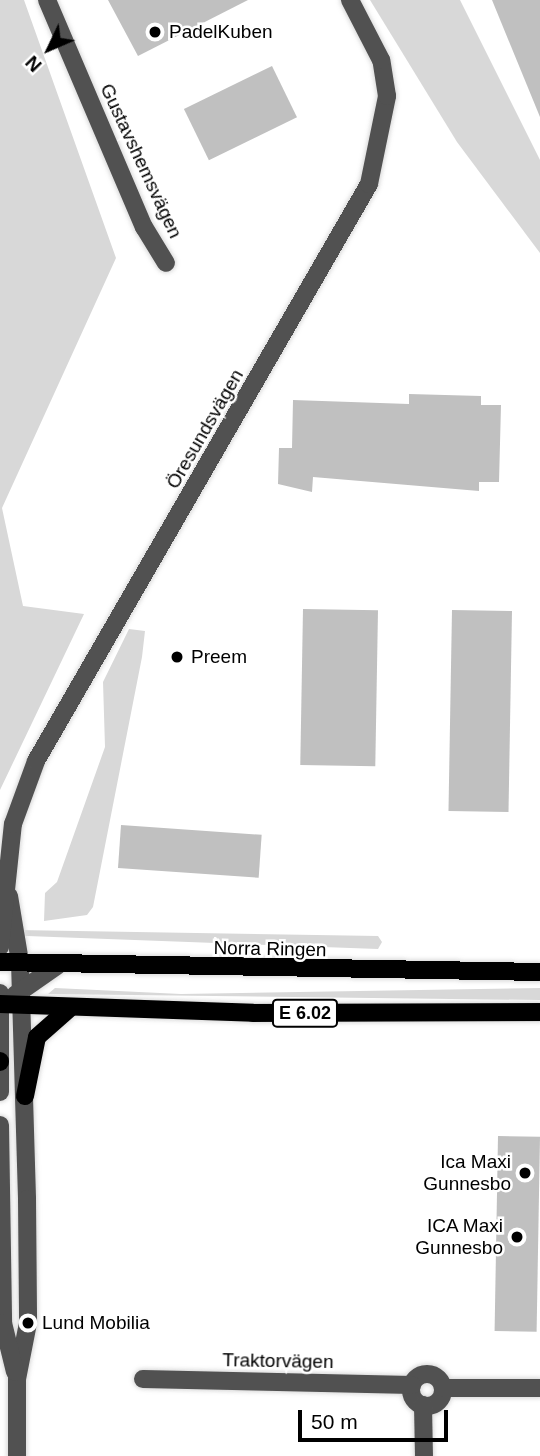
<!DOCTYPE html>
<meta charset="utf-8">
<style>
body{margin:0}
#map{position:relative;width:540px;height:1456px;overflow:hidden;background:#fff;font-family:Arial,sans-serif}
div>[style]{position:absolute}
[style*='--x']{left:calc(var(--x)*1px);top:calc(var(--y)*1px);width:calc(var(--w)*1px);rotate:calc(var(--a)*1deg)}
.green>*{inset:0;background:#d8d8d8}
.building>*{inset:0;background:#c0c0c0;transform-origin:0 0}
.roads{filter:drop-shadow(0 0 2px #dbdbdb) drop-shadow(0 0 2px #dbdbdb)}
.minor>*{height:18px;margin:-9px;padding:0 9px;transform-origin:9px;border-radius:9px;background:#515151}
.minor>.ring{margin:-9px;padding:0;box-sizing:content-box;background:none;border:18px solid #515151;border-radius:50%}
.major>*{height:18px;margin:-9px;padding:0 9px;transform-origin:9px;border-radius:9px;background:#000}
.dots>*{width:19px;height:19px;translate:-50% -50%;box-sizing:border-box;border:4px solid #fff;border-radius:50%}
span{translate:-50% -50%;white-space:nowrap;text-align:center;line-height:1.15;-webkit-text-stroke:5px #fff;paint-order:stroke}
.shield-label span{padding:2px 5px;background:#fff;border:2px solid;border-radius:5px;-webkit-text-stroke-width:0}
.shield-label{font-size:18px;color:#000;font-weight:700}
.poi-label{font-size:19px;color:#000}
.left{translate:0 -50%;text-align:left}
.right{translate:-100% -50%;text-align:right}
.street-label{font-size:19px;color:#000}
.north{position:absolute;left:14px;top:14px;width:70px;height:70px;-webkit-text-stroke:5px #fff;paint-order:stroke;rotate:226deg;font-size:19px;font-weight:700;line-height:28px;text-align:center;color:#000}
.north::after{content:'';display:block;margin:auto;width:24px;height:32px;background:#000;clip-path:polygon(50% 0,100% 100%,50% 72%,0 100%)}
.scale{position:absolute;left:298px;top:1410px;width:150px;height:32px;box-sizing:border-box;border:4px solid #000;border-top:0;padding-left:9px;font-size:21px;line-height:24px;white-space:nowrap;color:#000;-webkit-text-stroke:5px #fff;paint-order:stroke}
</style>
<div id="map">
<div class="green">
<div style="clip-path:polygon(0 0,24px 0,116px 258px,2px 508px,23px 606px,84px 614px,0 790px)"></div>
<div style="clip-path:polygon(370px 0,460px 0,540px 160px,540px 253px,457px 142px)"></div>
<div style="clip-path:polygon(129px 629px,145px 631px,142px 657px,93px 907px,87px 915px,44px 921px,45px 893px,57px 882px,105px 747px,103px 682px)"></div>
<div style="clip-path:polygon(16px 930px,378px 936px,382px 942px,378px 949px,0 935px)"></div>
<div style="clip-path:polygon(55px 988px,181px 994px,540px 988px,540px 1000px,48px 994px)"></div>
</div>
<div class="building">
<div style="clip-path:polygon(108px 0,248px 0,138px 56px)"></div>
<div style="clip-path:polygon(492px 0,540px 0,540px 117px)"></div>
<div style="left:272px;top:66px;width:57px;height:98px;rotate:64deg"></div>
<div style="clip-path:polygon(409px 394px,481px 396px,481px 405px,501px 405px,499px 482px,479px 482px,479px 491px,313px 477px,312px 492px,278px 484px,279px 448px,292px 448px,293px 400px,409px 404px)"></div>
<div style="left:303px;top:609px;width:75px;height:156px;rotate:1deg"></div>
<div style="left:452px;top:610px;width:60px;height:201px;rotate:1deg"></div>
<div style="left:121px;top:825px;width:141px;height:43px;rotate:4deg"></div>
<div style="left:498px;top:1136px;width:42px;height:195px;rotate:1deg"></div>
</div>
<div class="roads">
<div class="minor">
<div style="--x:47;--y:0;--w:247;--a:66.9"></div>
<div style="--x:144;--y:227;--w:42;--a:58.6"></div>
<div style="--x:9;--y:896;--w:67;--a:80.5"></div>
<div style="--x:20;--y:962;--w:237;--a:88.3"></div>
<div style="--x:27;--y:1199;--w:124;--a:89.5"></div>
<div style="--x:28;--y:1323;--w:57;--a:101.1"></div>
<div style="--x:17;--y:1379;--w:77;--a:90"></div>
<div style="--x:0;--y:947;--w:124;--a:-84"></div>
<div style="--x:13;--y:824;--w:67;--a:-69.9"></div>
<div style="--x:36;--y:761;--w:666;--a:-60.01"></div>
<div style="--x:369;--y:184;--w:90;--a:-78.4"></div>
<div style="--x:387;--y:96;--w:36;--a:-99"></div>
<div style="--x:381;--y:60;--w:68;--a:-117.3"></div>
<div style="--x:0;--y:993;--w:99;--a:90"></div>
<div style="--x:15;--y:995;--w:52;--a:-34.9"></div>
<div style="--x:0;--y:1125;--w:198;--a:89.1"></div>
<div style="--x:3;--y:1323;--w:50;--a:76.2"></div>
<div class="ring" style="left:411px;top:1374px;width:14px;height:14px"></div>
<div style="--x:143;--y:1379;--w:269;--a:1.3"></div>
<div style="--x:443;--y:1388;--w:97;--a:0"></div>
<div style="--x:423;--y:1405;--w:51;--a:88.9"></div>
</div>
<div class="major">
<div style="--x:0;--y:962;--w:540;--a:1.06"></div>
<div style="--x:0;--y:1004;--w:253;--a:2"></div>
<div style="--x:253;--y:1013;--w:287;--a:-0.2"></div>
<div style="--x:0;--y:1061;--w:1;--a:90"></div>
<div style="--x:25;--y:1096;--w:60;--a:-78.5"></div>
<div style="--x:37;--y:1037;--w:45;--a:-41.4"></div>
</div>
</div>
<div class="dots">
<div style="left:155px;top:32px;background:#000"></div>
<div style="left:177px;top:657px;background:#000"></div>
<div style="left:525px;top:1173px;background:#000"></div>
<div style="left:517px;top:1237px;background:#000"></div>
<div style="left:28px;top:1323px;background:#000"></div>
</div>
<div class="shield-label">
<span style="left:305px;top:1013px">E 6.02</span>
</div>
<div class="poi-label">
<span class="left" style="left:169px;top:32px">PadelKuben</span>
<span class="left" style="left:191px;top:657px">Preem</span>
<span class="right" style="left:511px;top:1173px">Ica Maxi<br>Gunnesbo</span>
<span class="right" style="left:503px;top:1237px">ICA Maxi<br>Gunnesbo</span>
<span class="left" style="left:42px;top:1323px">Lund Mobilia</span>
</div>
<div class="street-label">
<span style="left:141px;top:161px;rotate:65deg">Gustavshemsvägen</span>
<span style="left:205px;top:429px;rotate:-60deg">Öresundsvägen</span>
<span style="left:270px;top:949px;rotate:1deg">Norra Ringen</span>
<span style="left:278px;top:1361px;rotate:1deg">Traktorvägen</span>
</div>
<div class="north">N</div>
<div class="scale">50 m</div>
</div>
